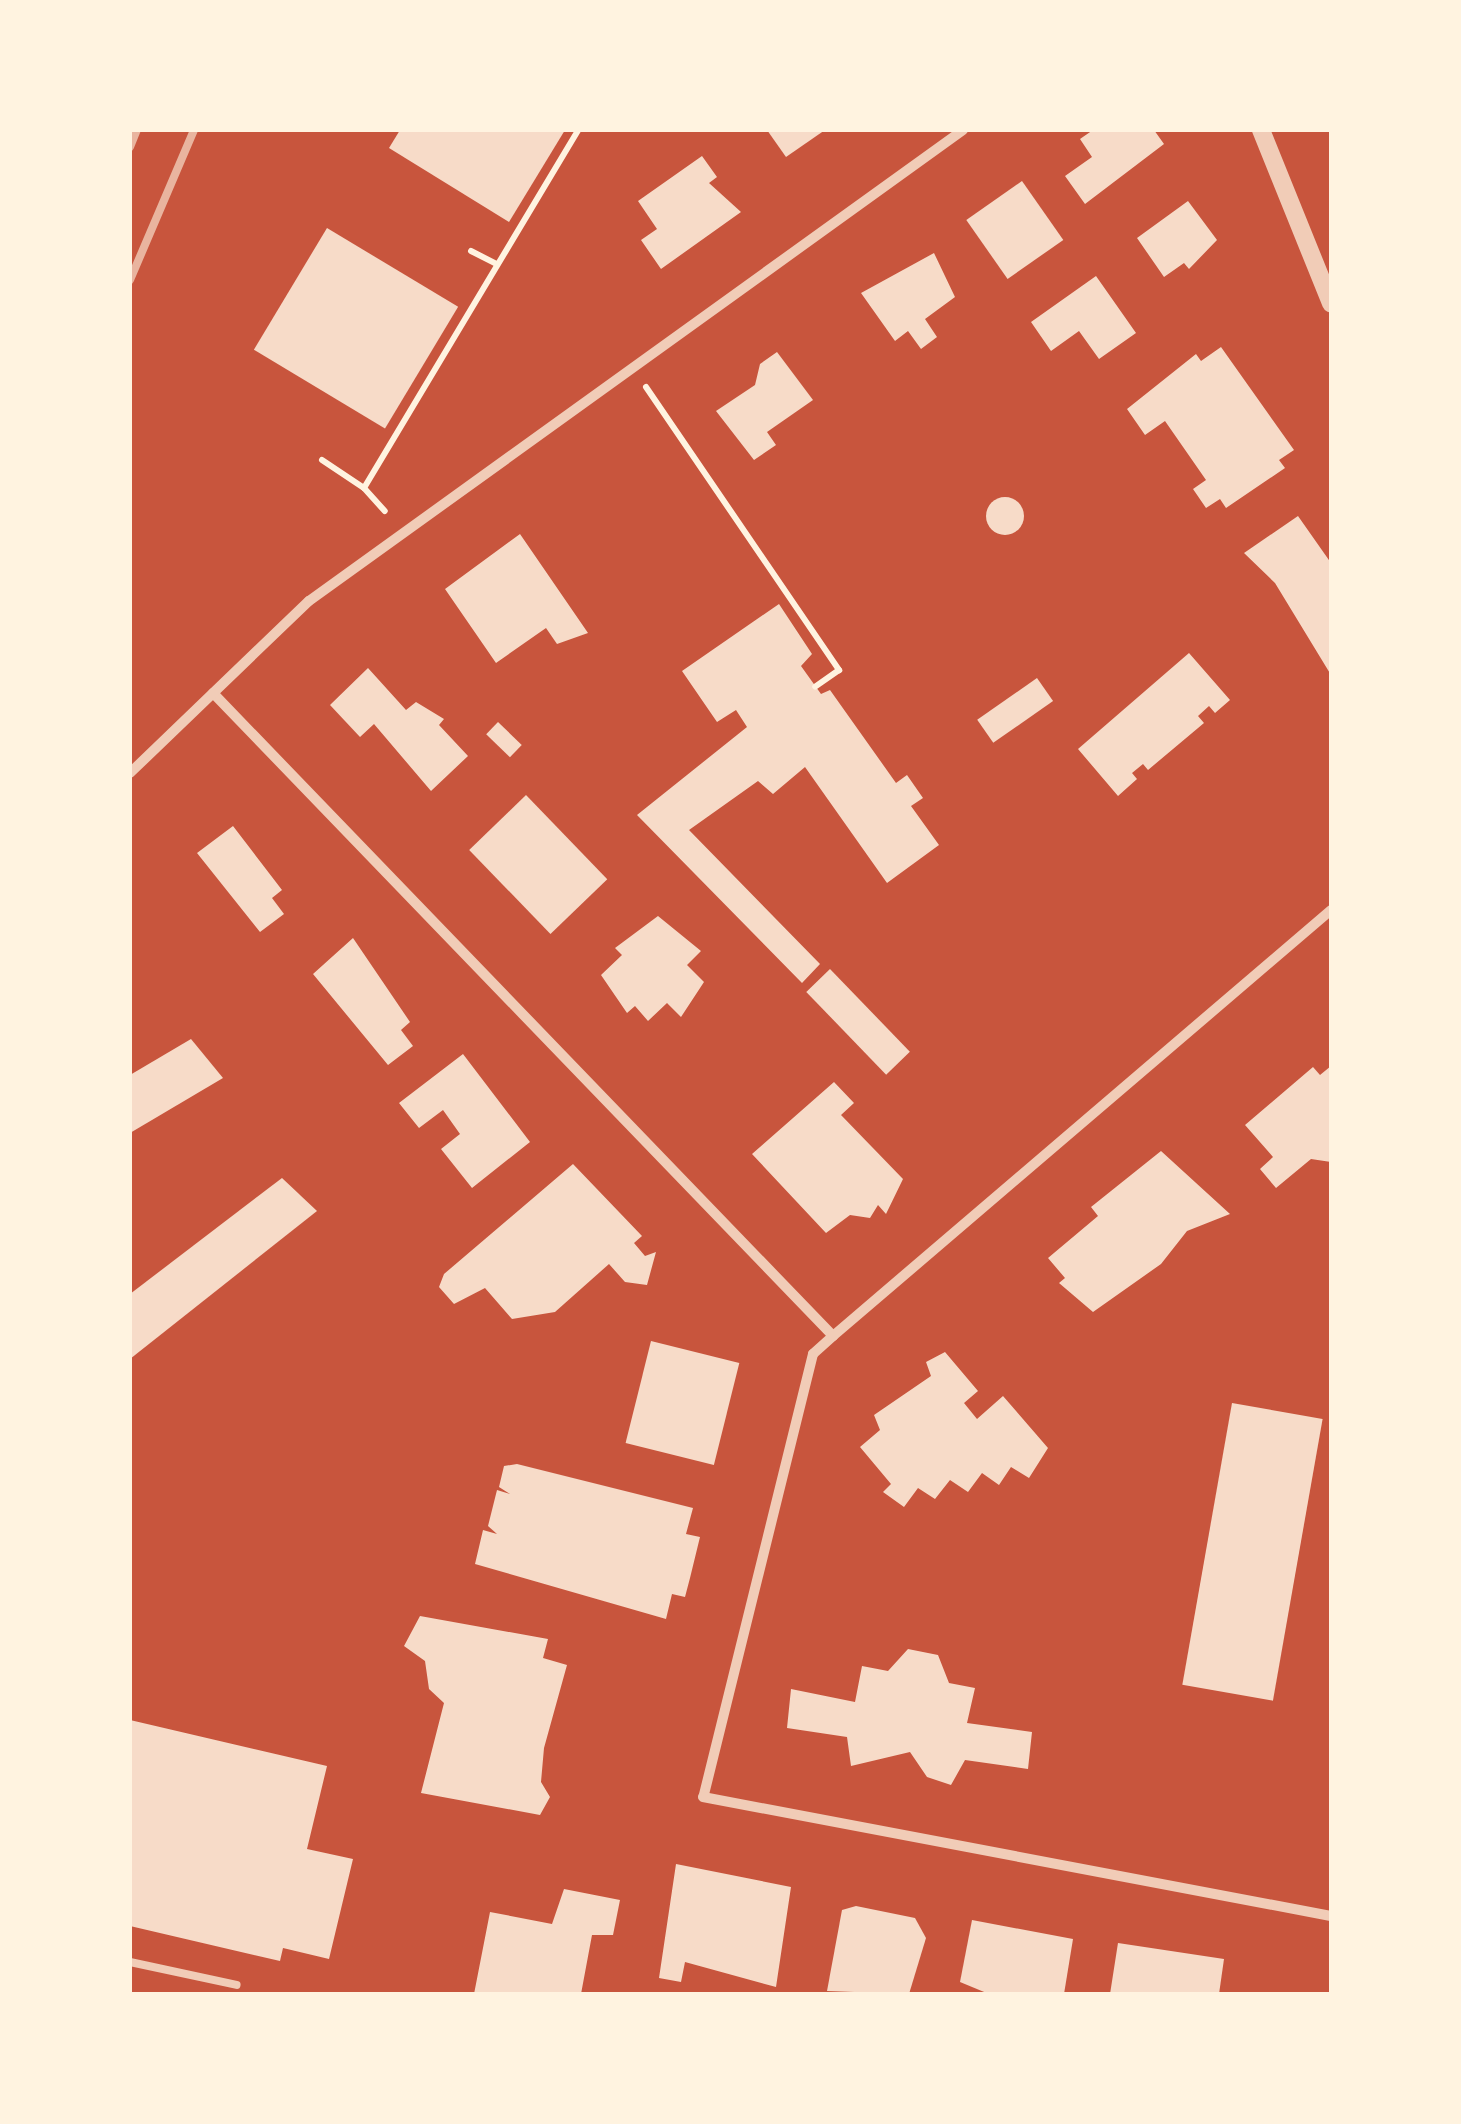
<!DOCTYPE html>
<style>
body{margin:0}
#map{position:relative;width:1461px;height:2124px;overflow:hidden;background:#c8553d;font-family:"Alegreya Sans",sans-serif}
div>[style]{position:absolute}
[style*='--x']{left:calc(var(--x)*1px);top:calc(var(--y)*1px);width:calc(var(--w)*1px);rotate:calc(var(--a)*1deg)}
.building>*{inset:0;background:#f7dbc8;transform-origin:0 0}
.round{border-radius:50%}
.path>*{height:6px;margin:-3px;padding:0 3px;transform-origin:3px;border-radius:3px;background:#fff3e0}
.service>*{height:8px;margin:-4px;padding:0 4px;transform-origin:4px;border-radius:4px;background:#f1ccb7}
.minor>*{height:10px;margin:-5px;padding:0 5px;transform-origin:5px;border-radius:5px;background:#f1ccb7}
.tertiary>*{height:18px;margin:-9px;padding:0 9px;transform-origin:9px;border-radius:9px;background:#f1ccb7}
.rail>*{height:8px;margin:-4px;padding:0 4px;transform-origin:4px;border-radius:4px;background:#e9b49f}
span{translate:-50% -50%;white-space:nowrap;text-align:center;line-height:1.15;-webkit-text-stroke:8px #fff3e0;paint-order:stroke}
.frame{position:absolute;inset:0;border:132px solid #fff3e0;pointer-events:none}
</style>
<div id="map">
<div class="building">
<div style="clip-path:polygon(400px 130px,565px 130px,509px 222px,389px 148px)"></div>
<div style="clip-path:polygon(767px 130px,825px 130px,786px 157px)"></div>
<div style="clip-path:polygon(1093px 130px,1154px 130px,1164px 144px,1085px 204px,1065px 176px,1092px 157px,1080px 139px)"></div>
<div style="clip-path:polygon(702px 156px,717px 177px,709px 183px,741px 212px,661px 269px,641px 240px,657px 229px,638px 201px)"></div>
<div style="left:1022px;top:181px;width:72px;height:68px;rotate:55deg"></div>
<div style="clip-path:polygon(1188px 201px,1217px 240px,1189px 269px,1184px 263px,1164px 277px,1137px 238px)"></div>
<div style="left:327px;top:228px;width:153px;height:142px;rotate:31deg"></div>
<div style="clip-path:polygon(934px 253px,955px 297px,925px 319px,937px 337px,921px 349px,908px 331px,895px 341px,861px 293px)"></div>
<div style="clip-path:polygon(1096px 276px,1136px 333px,1099px 359px,1079px 331px,1051px 351px,1031px 322px)"></div>
<div style="clip-path:polygon(1221px 347px,1294px 450px,1279px 460px,1285px 468px,1226px 508px,1220px 499px,1206px 508px,1193px 489px,1206px 480px,1165px 421px,1145px 435px,1127px 409px,1196px 354px,1201px 361px)"></div>
<div style="clip-path:polygon(777px 352px,813px 400px,767px 432px,776px 445px,754px 460px,716px 411px,755px 385px,760px 364px)"></div>
<div class="round" style="left:986px;top:497px;width:38px;height:38px"></div>
<div style="clip-path:polygon(1298px 516px,1331px 563px,1331px 675px,1275px 583px,1244px 553px)"></div>
<div style="clip-path:polygon(520px 534px,588px 633px,557px 644px,546px 628px,496px 663px,445px 589px)"></div>
<div style="clip-path:polygon(779px 604px,812px 654px,801px 666px,821px 694px,830px 690px,896px 783px,907px 775px,923px 798px,911px 806px,939px 845px,887px 883px,805px 767px,773px 794px,758px 781px,689px 830px,820px 964px,802px 983px,637px 815px,747px 727px,736px 710px,717px 722px,682px 671px)"></div>
<div style="clip-path:polygon(1189px 653px,1230px 700px,1215px 713px,1209px 706px,1198px 716px,1204px 723px,1148px 770px,1143px 764px,1132px 773px,1137px 779px,1118px 796px,1078px 749px)"></div>
<div style="clip-path:polygon(368px 668px,406px 710px,416px 702px,444px 719px,439px 725px,468px 756px,431px 791px,374px 724px,360px 737px,330px 705px)"></div>
<div style="left:1037px;top:678px;width:28px;height:73px;rotate:55deg"></div>
<div style="left:498px;top:722px;width:33px;height:17px;rotate:44deg"></div>
<div style="left:526px;top:795px;width:117px;height:79px;rotate:46deg"></div>
<div style="clip-path:polygon(233px 826px,282px 890px,272px 898px,284px 914px,260px 932px,197px 853px)"></div>
<div style="clip-path:polygon(658px 916px,701px 951px,687px 965px,704px 982px,681px 1017px,667px 1003px,648px 1021px,635px 1006px,627px 1013px,601px 975px,622px 955px,615px 948px)"></div>
<div style="clip-path:polygon(353px 938px,410px 1022px,401px 1030px,413px 1046px,388px 1065px,313px 974px)"></div>
<div style="left:830px;top:969px;width:115px;height:33px;rotate:46deg"></div>
<div style="clip-path:polygon(191px 1039px,223px 1078px,130px 1133px,130px 1075px)"></div>
<div style="clip-path:polygon(463px 1054px,530px 1142px,472px 1188px,441px 1149px,460px 1134px,443px 1110px,419px 1128px,399px 1103px)"></div>
<div style="clip-path:polygon(1331px 1066px,1331px 1162px,1311px 1159px,1276px 1188px,1260px 1169px,1273px 1157px,1245px 1125px,1313px 1067px,1320px 1075px)"></div>
<div style="clip-path:polygon(834px 1082px,854px 1103px,841px 1115px,903px 1179px,886px 1214px,878px 1205px,870px 1218px,850px 1215px,826px 1233px,752px 1154px)"></div>
<div style="clip-path:polygon(1161px 1151px,1230px 1214px,1187px 1231px,1161px 1264px,1093px 1312px,1059px 1283px,1065px 1278px,1048px 1258px,1098px 1216px,1091px 1207px)"></div>
<div style="clip-path:polygon(573px 1164px,642px 1236px,634px 1243px,645px 1256px,656px 1252px,647px 1285px,625px 1282px,609px 1264px,555px 1312px,512px 1319px,485px 1288px,454px 1304px,439px 1287px,444px 1274px)"></div>
<div style="clip-path:polygon(282px 1178px,317px 1211px,130px 1359px,130px 1294px)"></div>
<div style="left:651px;top:1341px;width:91px;height:105px;rotate:14deg"></div>
<div style="clip-path:polygon(945px 1352px,978px 1391px,964px 1403px,977px 1419px,1003px 1396px,1048px 1448px,1029px 1478px,1011px 1467px,999px 1485px,982px 1473px,968px 1492px,950px 1480px,935px 1499px,918px 1488px,904px 1507px,883px 1492px,891px 1484px,860px 1447px,880px 1430px,874px 1415px,931px 1376px,926px 1362px)"></div>
<div style="left:1232px;top:1403px;width:92px;height:286px;rotate:10deg"></div>
<div style="clip-path:polygon(517px 1464px,693px 1508px,686px 1534px,700px 1537px,690px 1578px,685px 1597px,672px 1594px,666px 1619px,475px 1564px,483px 1530px,497px 1534px,488px 1526px,497px 1490px,510px 1494px,499px 1487px,504px 1466px)"></div>
<div style="clip-path:polygon(420px 1616px,548px 1639px,543px 1658px,567px 1665px,544px 1748px,541px 1782px,550px 1797px,540px 1815px,421px 1793px,444px 1703px,429px 1689px,425px 1661px,404px 1646px)"></div>
<div style="clip-path:polygon(908px 1649px,938px 1655px,949px 1683px,975px 1688px,967px 1723px,1032px 1732px,1028px 1769px,965px 1760px,951px 1785px,927px 1777px,910px 1752px,851px 1766px,847px 1737px,787px 1728px,791px 1689px,855px 1702px,862px 1666px,888px 1671px)"></div>
<div style="clip-path:polygon(130px 1720px,327px 1766px,307px 1849px,353px 1859px,329px 1959px,283px 1948px,280px 1961px,130px 1926px)"></div>
<div style="clip-path:polygon(676px 1864px,791px 1887px,776px 1987px,685px 1962px,681px 1982px,659px 1978px)"></div>
<div style="clip-path:polygon(564px 1889px,620px 1900px,613px 1935px,592px 1935px,581px 1994px,474px 1994px,490px 1912px,552px 1924px)"></div>
<div style="clip-path:polygon(856px 1906px,915px 1918px,926px 1938px,909px 1994px,827px 1991px,842px 1910px)"></div>
<div style="clip-path:polygon(972px 1920px,1073px 1939px,1064px 1994px,989px 1994px,960px 1982px)"></div>
<div style="clip-path:polygon(1118px 1943px,1224px 1959px,1219px 1994px,1110px 1994px)"></div>
</div>
<div class="path">
<div style="--x:471;--y:251;--w:29;--a:27"></div>
<div style="--x:646;--y:387;--w:343;--a:55.7"></div>
<div style="--x:839;--y:670;--w:29;--a:145"></div>
<div style="--x:322;--y:460;--w:50;--a:33.7"></div>
<div style="--x:364;--y:488;--w:417;--a:-59.1"></div>
<div style="--x:364;--y:488;--w:31;--a:48"></div>
</div>
<div class="service">
<div style="--x:130;--y:1962;--w:109;--a:12.1"></div>
</div>
<div class="minor">
<div style="--x:213;--y:693;--w:893;--a:46.04"></div>
<div style="--x:833;--y:1336;--w:27;--a:138"></div>
<div style="--x:813;--y:1354;--w:456;--a:103.9"></div>
<div style="--x:703;--y:1797;--w:639;--a:10.73"></div>
<div style="--x:130;--y:773;--w:248;--a:-43.9"></div>
<div style="--x:309;--y:601;--w:806;--a:-35.76"></div>
<div style="--x:833;--y:1336;--w:655;--a:-40.54"></div>
</div>
<div class="tertiary">
<div style="--x:1261;--y:130;--w:187;--a:68"></div>
</div>
<div class="rail">
<div style="--x:130;--y:147;--w:18;--a:-68"></div>
<div style="--x:130;--y:280;--w:163;--a:-66.9"></div>
</div>
<div class="frame"></div>
</div>
